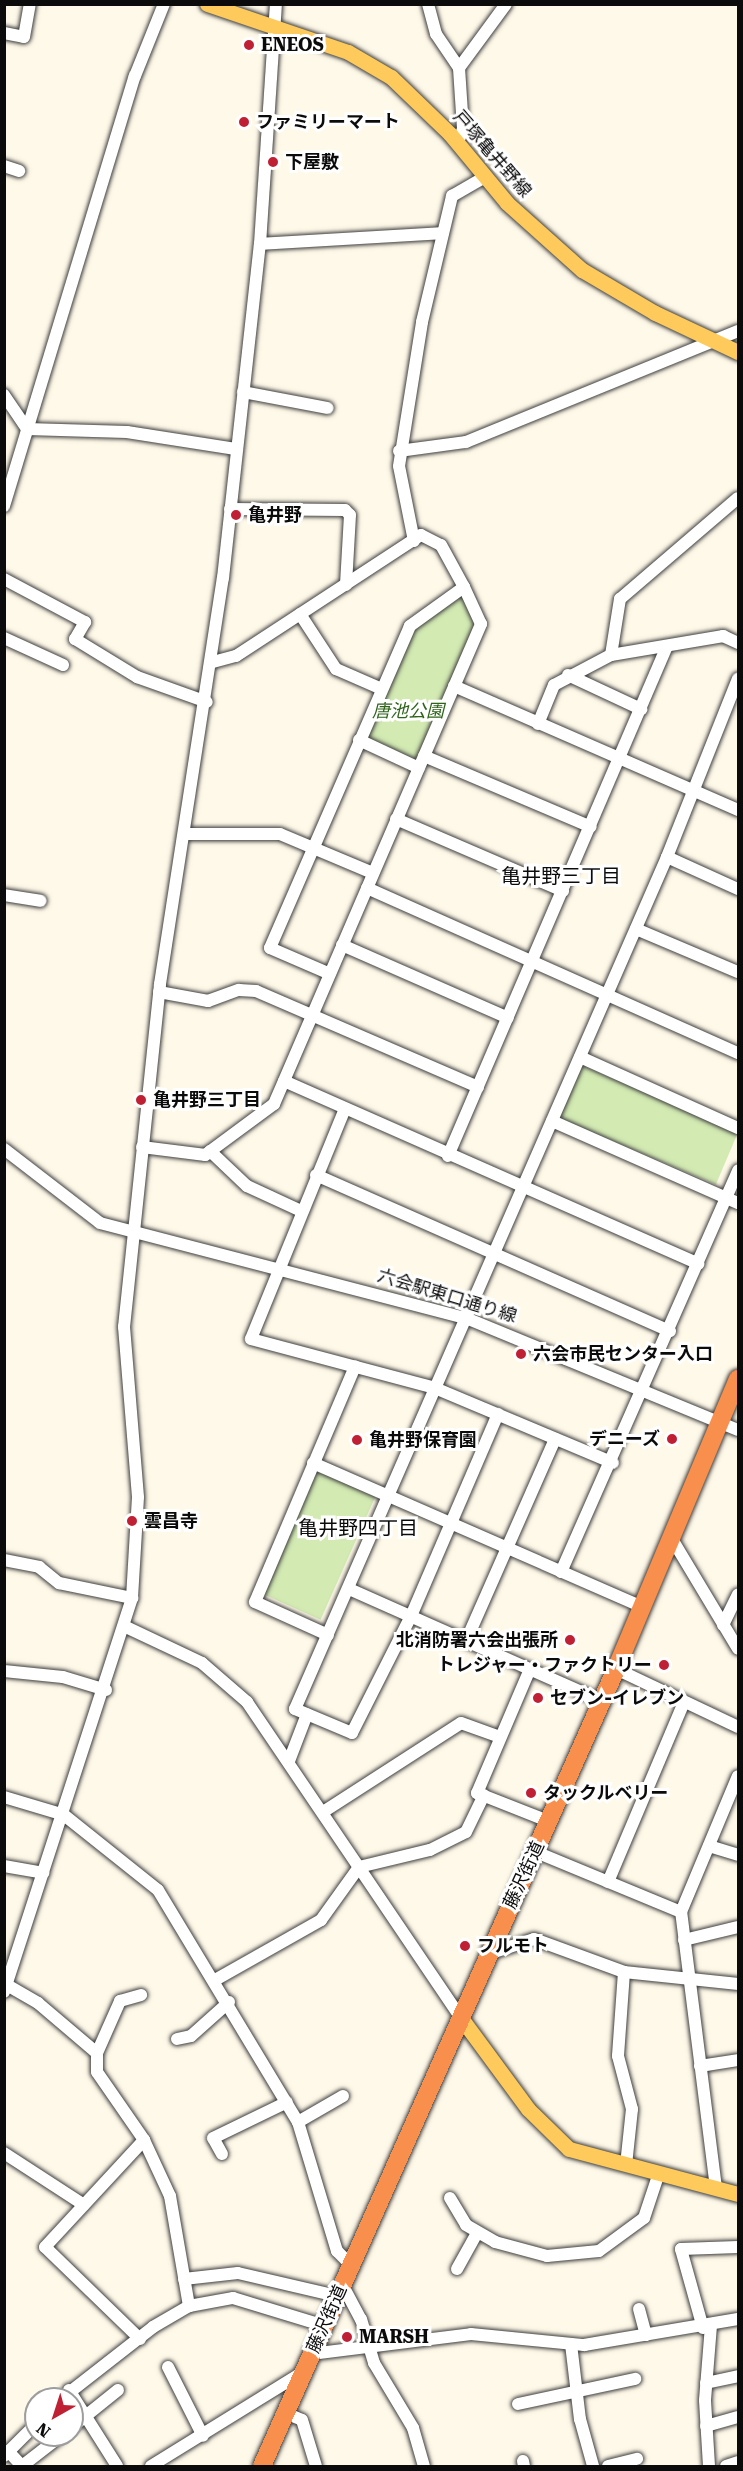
<!DOCTYPE html>
<meta charset="utf-8">
<style>
body{margin:0}
#map{position:relative;width:743px;height:2471px;overflow:hidden;background:#fff9e9;font-family:"Roboto Serif","Noto Sans JP",serif}
div>[style]{position:absolute}
[style*='--x']{left:calc(var(--x)*1px);top:calc(var(--y)*1px);width:calc(var(--w)*1px);rotate:calc(var(--a)*1deg)}
.green>*{inset:0;background:#d3eab3;transform-origin:0 0}
.roads{filter:drop-shadow(0 0 2px #3e3e3e) drop-shadow(0 0 2px #3e3e3e)}
.minor>*{height:12px;margin:-6px;padding:0 6px;transform-origin:6px;border-radius:6px;background:#fff}
.major>*{height:15px;margin:-7.5px;padding:0 7.5px;transform-origin:7.5px;border-radius:7.5px;background:#fdca5b}
.highway>*{height:18px;margin:-9px;padding:0 9px;transform-origin:9px;border-radius:9px;background:#f98f4d}
.dots>*{width:16px;height:16px;translate:-50% -50%;box-sizing:border-box;border:3px solid #fff;border-radius:50%}
span{translate:-50% -50%;white-space:nowrap;text-align:center;line-height:1.15;-webkit-text-stroke:6px #fff;paint-order:stroke}
.poi-label{font-size:18px;color:#0b0b0b;font-weight:700}
.left{translate:0 -50%;text-align:left}
.right{translate:-100% -50%;text-align:right}
.street-label{font-size:18px;color:#0b0b0b}
.park-label{font-size:18px;color:#2f641a;font-style:italic}
.neighbourhood-label{font-size:20px;color:#0b0b0b}
.frame{position:absolute;inset:0;border:6px solid #0b0b0b;pointer-events:none}
.north{position:absolute;left:24px;top:2387px;width:60px;height:60px;box-sizing:border-box;background:#fff;border:2px solid #9d9d9d;border-radius:50%;rotate:219deg;font-size:16px;font-weight:700;line-height:24px;text-align:center;color:#0b0b0b}
.north::after{content:'';display:block;margin:auto;width:21px;height:27px;background:#bf2033;clip-path:polygon(50% 0,100% 100%,50% 72%,0 100%)}
</style>
<div id="map">
<div class="green">
<div style="clip-path:polygon(461px 594px,476px 624px,417px 762px,364px 739px,414px 629px)"></div>
<div style="left:578px;top:1064px;width:174px;height:57px;rotate:23deg"></div>
<div style="left:315px;top:1465px;width:68px;height:139px;rotate:24deg"></div>
</div>
<div class="roads">
<div class="minor">
<div style="--x:428;--y:4;--w:31;--a:75"></div>
<div style="--x:436;--y:34;--w:41;--a:55.9"></div>
<div style="--x:459;--y:68;--w:61;--a:86.2"></div>
<div style="--x:463;--y:129;--w:14;--a:111"></div>
<div style="--x:4;--y:33;--w:20;--a:11"></div>
<div style="--x:24;--y:37;--w:34;--a:-80"></div>
<div style="--x:459;--y:68;--w:79;--a:-53.7"></div>
<div style="--x:4;--y:166;--w:16;--a:18"></div>
<div style="--x:260;--y:244;--w:183;--a:-3.4"></div>
<div style="--x:243;--y:392;--w:86;--a:10.7"></div>
<div style="--x:4;--y:395;--w:41;--a:55.9"></div>
<div style="--x:27;--y:429;--w:100;--a:1.7"></div>
<div style="--x:127;--y:432;--w:110;--a:8.9"></div>
<div style="--x:399;--y:451;--w:68;--a:-7.7"></div>
<div style="--x:466;--y:442;--w:294;--a:-22.2"></div>
<div style="--x:4;--y:506;--w:450;--a:-73.1"></div>
<div style="--x:135;--y:76;--w:78;--a:-68.1"></div>
<div style="--x:230;--y:509;--w:115;--a:0.5"></div>
<div style="--x:345;--y:510;--w:7;--a:45"></div>
<div style="--x:350;--y:515;--w:70;--a:93.3"></div>
<div style="--x:414;--y:541;--w:76;--a:-101.3"></div>
<div style="--x:399;--y:466;--w:146;--a:-80.9"></div>
<div style="--x:422;--y:322;--w:130;--a:-76.6"></div>
<div style="--x:452;--y:196;--w:38;--a:-30"></div>
<div style="--x:4;--y:579;--w:92;--a:28"></div>
<div style="--x:85;--y:622;--w:20;--a:120"></div>
<div style="--x:75;--y:639;--w:73;--a:31.5"></div>
<div style="--x:137;--y:677;--w:74;--a:19.7"></div>
<div style="--x:300;--y:614;--w:66;--a:56.8"></div>
<div style="--x:336;--y:669;--w:50;--a:23.5"></div>
<div style="--x:4;--y:638;--w:65;--a:24.6"></div>
<div style="--x:611;--y:655;--w:57;--a:-80.9"></div>
<div style="--x:620;--y:599;--w:155;--a:-40.6"></div>
<div style="--x:213;--y:662;--w:24;--a:-15"></div>
<div style="--x:236;--y:656;--w:221;--a:-33.2"></div>
<div style="--x:421;--y:535;--w:22;--a:27"></div>
<div style="--x:441;--y:545;--w:48;--a:61.3"></div>
<div style="--x:568;--y:675;--w:81;--a:25"></div>
<div style="--x:454;--y:686;--w:310;--a:23.6"></div>
<div style="--x:538;--y:724;--w:42;--a:-67.7"></div>
<div style="--x:554;--y:685;--w:64;--a:-27.8"></div>
<div style="--x:611;--y:655;--w:114;--a:-9.6"></div>
<div style="--x:723;--y:636;--w:17;--a:25"></div>
<div style="--x:359;--y:740;--w:66;--a:25"></div>
<div style="--x:424;--y:756;--w:181;--a:23"></div>
<div style="--x:396;--y:819;--w:182;--a:23.3"></div>
<div style="--x:185;--y:834;--w:95;--a:0"></div>
<div style="--x:280;--y:834;--w:101;--a:22.8"></div>
<div style="--x:667;--y:857;--w:78;--a:24.3"></div>
<div style="--x:367;--y:888;--w:406;--a:24"></div>
<div style="--x:4;--y:895;--w:37;--a:9"></div>
<div style="--x:636;--y:929;--w:111;--a:22.9"></div>
<div style="--x:342;--y:945;--w:181;--a:23.7"></div>
<div style="--x:159;--y:992;--w:50;--a:10.4"></div>
<div style="--x:208;--y:1001;--w:33;--a:-20"></div>
<div style="--x:239;--y:990;--w:17;--a:3"></div>
<div style="--x:256;--y:991;--w:242;--a:23.4"></div>
<div style="--x:580;--y:1057;--w:173;--a:24.2"></div>
<div style="--x:284;--y:1081;--w:453;--a:23.8"></div>
<div style="--x:344;--y:1111;--w:246;--a:112.2"></div>
<div style="--x:251;--y:1339;--w:190;--a:14.9"></div>
<div style="--x:435;--y:1388;--w:193;--a:22.8"></div>
<div style="--x:552;--y:1121;--w:203;--a:23.8"></div>
<div style="--x:142;--y:1147;--w:64;--a:7.2"></div>
<div style="--x:205;--y:1155;--w:86;--a:-36.5"></div>
<div style="--x:274;--y:1104;--w:523;--a:-66.67"></div>
<div style="--x:481;--y:624;--w:41;--a:-114.7"></div>
<div style="--x:464;--y:587;--w:67;--a:144.2"></div>
<div style="--x:410;--y:626;--w:351;--a:113.5"></div>
<div style="--x:270;--y:948;--w:65;--a:23.4"></div>
<div style="--x:4;--y:1149;--w:121;--a:37.6"></div>
<div style="--x:100;--y:1223;--w:378;--a:14.6"></div>
<div style="--x:466;--y:1318;--w:294;--a:22.4"></div>
<div style="--x:210;--y:1151;--w:51;--a:43.4"></div>
<div style="--x:247;--y:1186;--w:60;--a:24.8"></div>
<div style="--x:448;--y:1156;--w:555;--a:-66.76"></div>
<div style="--x:316;--y:1175;--w:387;--a:23.8"></div>
<div style="--x:498;--y:1414;--w:220;--a:113.3"></div>
<div style="--x:411;--y:1616;--w:131;--a:116.8"></div>
<div style="--x:352;--y:1733;--w:62;--a:-157.2"></div>
<div style="--x:295;--y:1709;--w:930;--a:-66.41"></div>
<div style="--x:667;--y:857;--w:192;--a:-68.3"></div>
<div style="--x:313;--y:1463;--w:360;--a:23.6"></div>
<div style="--x:672;--y:1539;--w:128;--a:59"></div>
<div style="--x:4;--y:1560;--w:36;--a:11"></div>
<div style="--x:39;--y:1567;--w:26;--a:39"></div>
<div style="--x:59;--y:1583;--w:75;--a:11.6"></div>
<div style="--x:561;--y:1572;--w:439;--a:-66.2"></div>
<div style="--x:349;--y:1589;--w:277;--a:23.9"></div>
<div style="--x:723;--y:1625;--w:34;--a:-64"></div>
<div style="--x:126;--y:1627;--w:84;--a:25.3"></div>
<div style="--x:202;--y:1663;--w:60;--a:40.9"></div>
<div style="--x:247;--y:1702;--w:382;--a:55.9"></div>
<div style="--x:328;--y:1635;--w:80;--a:-155.7"></div>
<div style="--x:255;--y:1602;--w:256;--a:-67"></div>
<div style="--x:466;--y:1641;--w:221;--a:-66.2"></div>
<div style="--x:530;--y:1669;--w:135;--a:113.1"></div>
<div style="--x:477;--y:1793;--w:76;--a:21.5"></div>
<div style="--x:616;--y:1669;--w:135;--a:25.4"></div>
<div style="--x:4;--y:1671;--w:59;--a:5.8"></div>
<div style="--x:63;--y:1677;--w:45;--a:16.8"></div>
<div style="--x:289;--y:1761;--w:50;--a:-69"></div>
<div style="--x:4;--y:1797;--w:63;--a:16.7"></div>
<div style="--x:64;--y:1815;--w:120;--a:38.6"></div>
<div style="--x:158;--y:1890;--w:271;--a:58.9"></div>
<div style="--x:298;--y:2122;--w:135;--a:73.2"></div>
<div style="--x:337;--y:2251;--w:20;--a:45"></div>
<div style="--x:323;--y:1812;--w:164;--a:-32.8"></div>
<div style="--x:461;--y:1723;--w:41;--a:19.7"></div>
<div style="--x:709;--y:1846;--w:30;--a:17"></div>
<div style="--x:536;--y:1852;--w:157;--a:22.5"></div>
<div style="--x:4;--y:1866;--w:40;--a:10"></div>
<div style="--x:608;--y:1882;--w:195;--a:-67.1"></div>
<div style="--x:684;--y:1940;--w:56;--a:-13.5"></div>
<div style="--x:488;--y:1954;--w:48;--a:-18.1"></div>
<div style="--x:534;--y:1939;--w:96;--a:20.1"></div>
<div style="--x:624;--y:1972;--w:115;--a:6"></div>
<div style="--x:624;--y:1972;--w:84;--a:94.1"></div>
<div style="--x:618;--y:2056;--w:55;--a:75.2"></div>
<div style="--x:632;--y:2109;--w:56;--a:96.1"></div>
<div style="--x:215;--y:1980;--w:122;--a:-29.5"></div>
<div style="--x:321;--y:1920;--w:65;--a:-54.4"></div>
<div style="--x:359;--y:1867;--w:73;--a:-13.5"></div>
<div style="--x:430;--y:1850;--w:40;--a:-26.6"></div>
<div style="--x:466;--y:1832;--w:41;--a:-64.1"></div>
<div style="--x:7;--y:1985;--w:36;--a:30"></div>
<div style="--x:38;--y:2003;--w:77;--a:40.3"></div>
<div style="--x:97;--y:2053;--w:19;--a:90"></div>
<div style="--x:97;--y:2072;--w:83;--a:55.3"></div>
<div style="--x:144;--y:2140;--w:62;--a:65.1"></div>
<div style="--x:170;--y:2196;--w:112;--a:80.2"></div>
<div style="--x:4;--y:1992;--w:414;--a:-72"></div>
<div style="--x:132;--y:1598;--w:101;--a:-86.6"></div>
<div style="--x:138;--y:1497;--w:171;--a:-94.7"></div>
<div style="--x:124;--y:1327;--w:345;--a:-84"></div>
<div style="--x:160;--y:984;--w:411;--a:-81.2"></div>
<div style="--x:223;--y:578;--w:336;--a:-83.7"></div>
<div style="--x:260;--y:244;--w:241;--a:-86.2"></div>
<div style="--x:177;--y:2039;--w:14;--a:-12"></div>
<div style="--x:191;--y:2036;--w:51;--a:-41.8"></div>
<div style="--x:97;--y:2053;--w:57;--a:-66.1"></div>
<div style="--x:120;--y:2001;--w:22;--a:-16"></div>
<div style="--x:700;--y:2066;--w:38;--a:-9"></div>
<div style="--x:298;--y:2122;--w:52;--a:-30"></div>
<div style="--x:4;--y:2153;--w:95;--a:33"></div>
<div style="--x:222;--y:2154;--w:18;--a:-119"></div>
<div style="--x:213;--y:2138;--w:82;--a:-25.9"></div>
<div style="--x:716;--y:2188;--w:278;--a:-97.2"></div>
<div style="--x:681;--y:1912;--w:147;--a:-67.3"></div>
<div style="--x:450;--y:2198;--w:31;--a:59"></div>
<div style="--x:466;--y:2225;--w:34;--a:30"></div>
<div style="--x:495;--y:2242;--w:54;--a:15.1"></div>
<div style="--x:547;--y:2256;--w:52;--a:-5.5"></div>
<div style="--x:599;--y:2251;--w:56;--a:-36.3"></div>
<div style="--x:644;--y:2218;--w:47;--a:-71.6"></div>
<div style="--x:457;--y:2269;--w:41;--a:-60.9"></div>
<div style="--x:184;--y:2279;--w:54;--a:-6.3"></div>
<div style="--x:238;--y:2273;--w:102;--a:13.1"></div>
<div style="--x:342;--y:2284;--w:40;--a:62"></div>
<div style="--x:361;--y:2319;--w:46;--a:73.5"></div>
<div style="--x:374;--y:2363;--w:76;--a:59"></div>
<div style="--x:413;--y:2428;--w:40;--a:74"></div>
<div style="--x:639;--y:2309;--w:27;--a:75"></div>
<div style="--x:703;--y:2328;--w:82;--a:-105.6"></div>
<div style="--x:681;--y:2249;--w:57;--a:-2"></div>
<div style="--x:140;--y:2339;--w:132;--a:-135.9"></div>
<div style="--x:45;--y:2247;--w:146;--a:-47.2"></div>
<div style="--x:571;--y:2344;--w:76;--a:83.2"></div>
<div style="--x:580;--y:2419;--w:49;--a:74.5"></div>
<div style="--x:311;--y:2354;--w:161;--a:-7.1"></div>
<div style="--x:471;--y:2334;--w:114;--a:5.6"></div>
<div style="--x:584;--y:2345;--w:156;--a:-9.6"></div>
<div style="--x:168;--y:2367;--w:77;--a:63.1"></div>
<div style="--x:706;--y:2383;--w:33;--a:-12"></div>
<div style="--x:69;--y:2390;--w:90;--a:57.7"></div>
<div style="--x:61;--y:2399;--w:117;--a:-38"></div>
<div style="--x:153;--y:2327;--w:42;--a:-30.3"></div>
<div style="--x:189;--y:2306;--w:45;--a:-10.3"></div>
<div style="--x:233;--y:2298;--w:96;--a:16.9"></div>
<div style="--x:518;--y:2404;--w:120;--a:-12.1"></div>
<div style="--x:285;--y:2413;--w:18;--a:22"></div>
<div style="--x:302;--y:2420;--w:48;--a:73.1"></div>
<div style="--x:706;--y:2426;--w:33;--a:-16"></div>
<div style="--x:72;--y:2427;--w:59;--a:-38.8"></div>
<div style="--x:8;--y:2451;--w:21;--a:47"></div>
<div style="--x:22;--y:2466;--w:51;--a:-37.8"></div>
<div style="--x:4;--y:2456;--w:45;--a:-45"></div>
<div style="--x:523;--y:2461;--w:5;--a:79"></div>
<div style="--x:151;--y:2466;--w:179;--a:-31.7"></div>
<div style="--x:608;--y:2466;--w:30;--a:-14"></div>
<div style="--x:709;--y:2466;--w:66;--a:-93.5"></div>
<div style="--x:705;--y:2400;--w:74;--a:-85.4"></div>
<div style="--x:726;--y:2466;--w:13;--a:-18"></div>
</div>
<div class="major">
<div style="--x:207;--y:4;--w:149;--a:18.8"></div>
<div style="--x:348;--y:52;--w:50;--a:30.2"></div>
<div style="--x:391;--y:77;--w:82;--a:44"></div>
<div style="--x:450;--y:134;--w:89;--a:50.4"></div>
<div style="--x:507;--y:203;--w:101;--a:41.8"></div>
<div style="--x:582;--y:270;--w:85;--a:30.5"></div>
<div style="--x:655;--y:313;--w:92;--a:25.2"></div>
<div style="--x:461;--y:2018;--w:113;--a:53.6"></div>
<div style="--x:528;--y:2109;--w:57;--a:44.3"></div>
<div style="--x:569;--y:2149;--w:175;--a:14.9"></div>
</div>
<div class="highway">
<div style="--x:262;--y:2466;--w:872;--a:-66.05"></div>
<div style="--x:616;--y:1669;--w:315;--a:-67.2"></div>
</div>
</div>
<div class="dots">
<div style="left:249px;top:45px;background:#bf2033"></div>
<div style="left:244px;top:122px;background:#bf2033"></div>
<div style="left:273px;top:162px;background:#bf2033"></div>
<div style="left:236px;top:515px;background:#bf2033"></div>
<div style="left:141px;top:1100px;background:#bf2033"></div>
<div style="left:521px;top:1354px;background:#bf2033"></div>
<div style="left:672px;top:1439px;background:#bf2033"></div>
<div style="left:357px;top:1440px;background:#bf2033"></div>
<div style="left:132px;top:1521px;background:#bf2033"></div>
<div style="left:570px;top:1640px;background:#bf2033"></div>
<div style="left:664px;top:1665px;background:#bf2033"></div>
<div style="left:538px;top:1698px;background:#bf2033"></div>
<div style="left:531px;top:1793px;background:#bf2033"></div>
<div style="left:465px;top:1946px;background:#bf2033"></div>
<div style="left:347px;top:2337px;background:#bf2033"></div>
</div>
<div class="poi-label">
<span class="left" style="left:261px;top:45px">ENEOS</span>
<span class="left" style="left:256px;top:122px">ファミリーマート</span>
<span class="left" style="left:285px;top:162px">下屋敷</span>
<span class="left" style="left:248px;top:515px">亀井野</span>
<span class="left" style="left:153px;top:1100px">亀井野三丁目</span>
<span class="left" style="left:533px;top:1354px">六会市民センター入口</span>
<span class="right" style="left:660px;top:1439px">デニーズ</span>
<span class="left" style="left:369px;top:1440px">亀井野保育園</span>
<span class="left" style="left:144px;top:1521px">雲昌寺</span>
<span class="right" style="left:558px;top:1640px">北消防署六会出張所</span>
<span class="right" style="left:652px;top:1665px">トレジャー・ファクトリー</span>
<span class="left" style="left:550px;top:1698px">セブン-イレブン</span>
<span class="left" style="left:543px;top:1793px">タックルベリー</span>
<span class="left" style="left:477px;top:1946px">フルモト</span>
<span class="left" style="left:359px;top:2337px">MARSH</span>
</div>
<div class="street-label">
<span style="left:492px;top:154px;rotate:49deg">戸塚亀井野線</span>
<span style="left:447px;top:1296px;rotate:17deg">六会駅東口通り線</span>
<span style="left:524px;top:1875px;rotate:-65deg">藤沢街道</span>
<span style="left:327px;top:2319px;rotate:-66deg">藤沢街道</span>
</div>
<div class="park-label">
<span style="left:408px;top:711px">唐池公園</span>
</div>
<div class="neighbourhood-label">
<span style="left:561px;top:876px">亀井野三丁目</span>
<span style="left:358px;top:1528px">亀井野四丁目</span>
</div>
<div class="frame"></div>
<div class="north">N</div>
</div>
